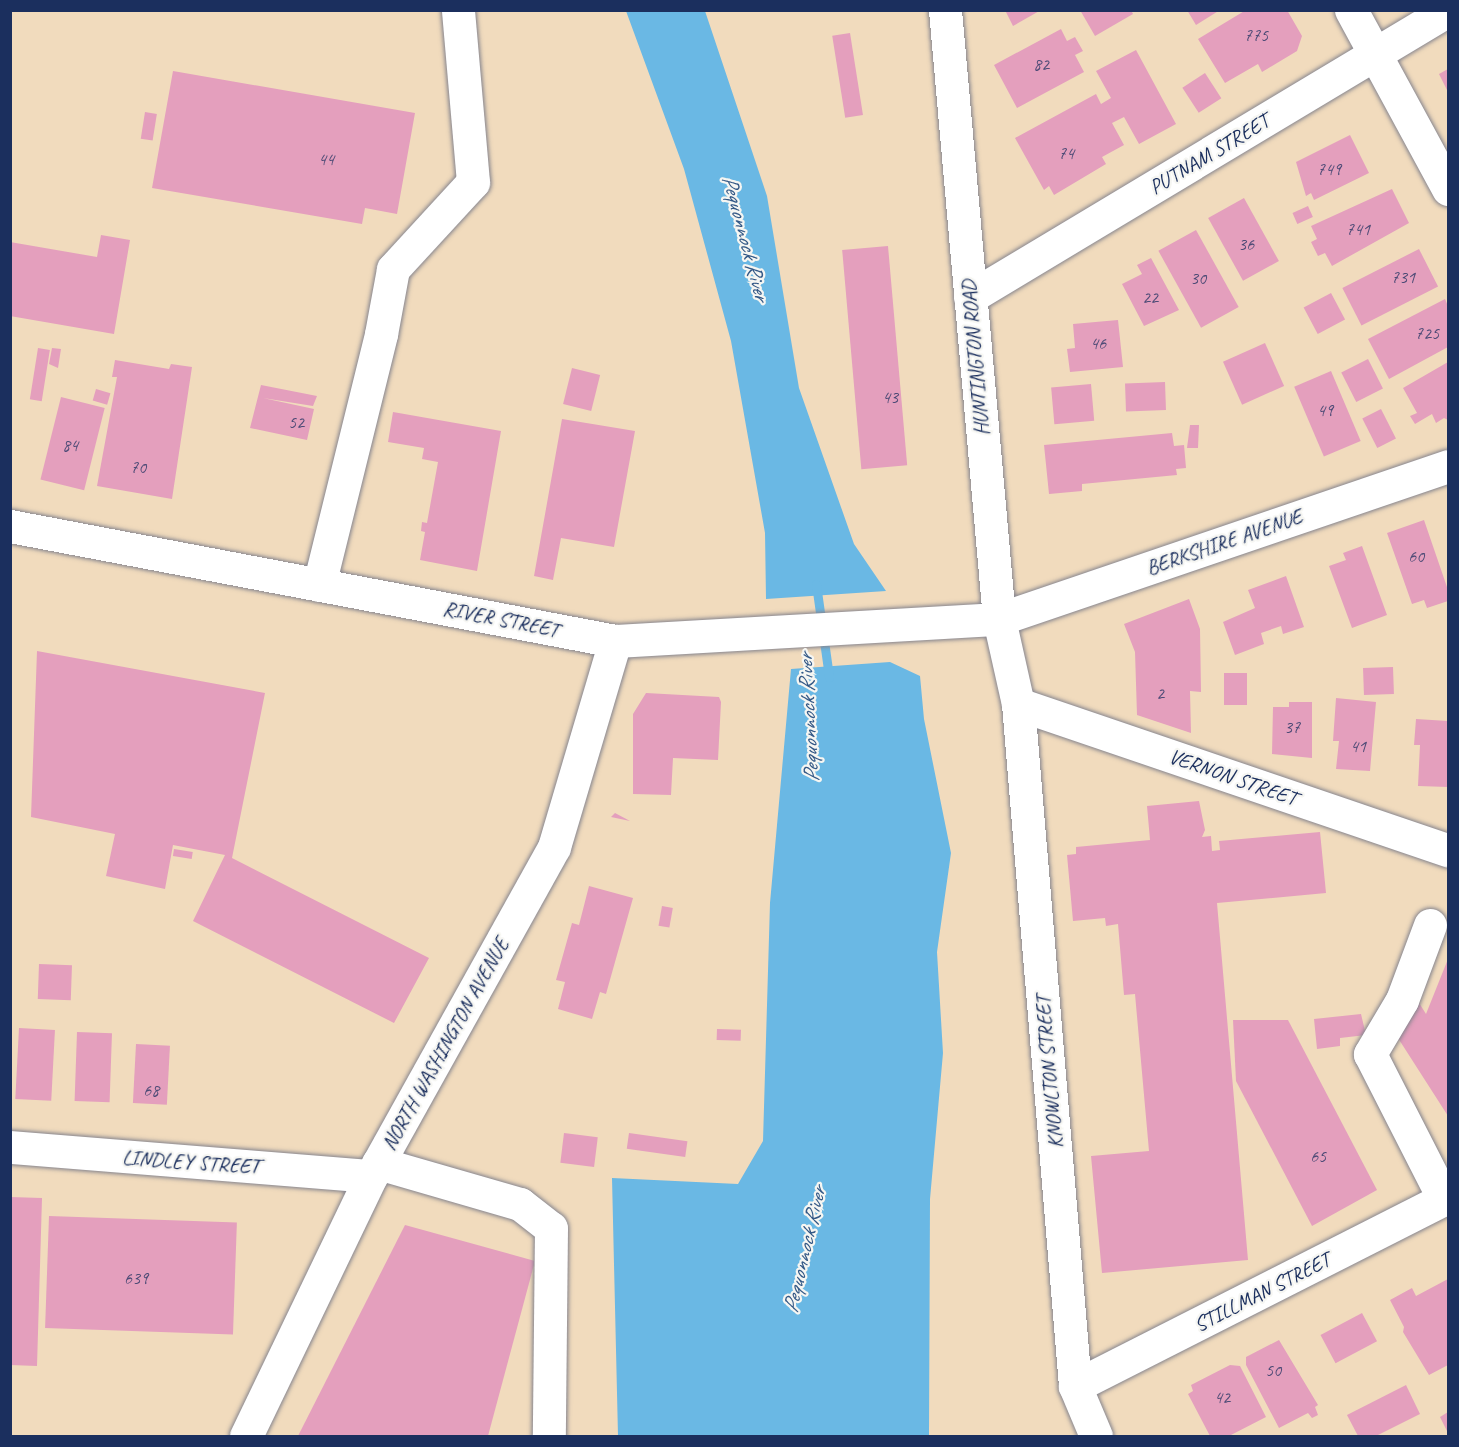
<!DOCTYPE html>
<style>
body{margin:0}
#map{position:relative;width:1459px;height:1447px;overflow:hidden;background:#f1dbbd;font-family:Caveat,sans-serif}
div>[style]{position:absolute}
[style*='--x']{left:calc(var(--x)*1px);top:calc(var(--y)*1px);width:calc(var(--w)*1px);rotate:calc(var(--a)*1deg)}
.water>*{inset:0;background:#6ab8e4}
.stream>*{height:9px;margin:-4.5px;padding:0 4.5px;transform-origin:4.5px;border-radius:4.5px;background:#6ab8e4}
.building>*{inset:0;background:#e49fbd;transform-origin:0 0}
.roads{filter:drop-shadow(0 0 2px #86858e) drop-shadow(0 0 2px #86858e)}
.minor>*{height:33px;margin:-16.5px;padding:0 16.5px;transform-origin:16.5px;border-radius:16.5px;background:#fff}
.major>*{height:33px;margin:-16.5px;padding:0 16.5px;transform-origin:16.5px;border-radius:16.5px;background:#fff}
span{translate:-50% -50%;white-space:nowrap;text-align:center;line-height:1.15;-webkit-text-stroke:4.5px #f6f6f2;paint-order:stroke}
.number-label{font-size:18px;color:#4d4b76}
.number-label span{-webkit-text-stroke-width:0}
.street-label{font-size:21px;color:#1b2f5e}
.water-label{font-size:22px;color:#335886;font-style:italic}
.frame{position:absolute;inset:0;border:12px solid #1b2f5e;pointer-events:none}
</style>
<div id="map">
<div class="water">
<div style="clip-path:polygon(626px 11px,705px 11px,767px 196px,799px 388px,854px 544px,886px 591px,766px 599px,765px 533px,731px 341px,684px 169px)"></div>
<div style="clip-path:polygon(890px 662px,920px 676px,924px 719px,951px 853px,937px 952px,943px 1053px,930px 1199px,929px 1436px,618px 1436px,612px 1178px,738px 1184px,763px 1141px,770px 903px,791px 669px)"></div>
</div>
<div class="stream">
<div style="--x:816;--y:584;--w:94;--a:82"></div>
</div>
<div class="building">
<div style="clip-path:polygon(1005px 10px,1041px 10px,1013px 26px)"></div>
<div style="clip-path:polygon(1080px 10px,1131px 10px,1133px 14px,1095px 36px)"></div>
<div style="clip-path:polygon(1187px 10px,1220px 10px,1196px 25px)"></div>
<div style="clip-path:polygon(1246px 10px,1287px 10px,1302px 36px,1297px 51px,1262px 72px,1258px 64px,1225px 83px,1198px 39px)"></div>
<div style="clip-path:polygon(1061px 29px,1067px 41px,1075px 37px,1083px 51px,1075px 55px,1084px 72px,1017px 108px,994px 65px)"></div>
<div style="left:850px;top:33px;width:83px;height:18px;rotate:81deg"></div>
<div style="clip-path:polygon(1136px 50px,1176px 124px,1139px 144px,1124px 117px,1112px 123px,1124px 145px,1102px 157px,1106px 164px,1054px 195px,1049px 186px,1044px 190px,1015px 138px,1096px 94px,1101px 104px,1111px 98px,1096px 71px)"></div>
<div style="clip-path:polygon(1448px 69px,1448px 92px,1439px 74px)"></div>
<div style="clip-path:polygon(173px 71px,415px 113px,397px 214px,365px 208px,362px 224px,152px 188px)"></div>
<div style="left:1205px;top:73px;width:30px;height:27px;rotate:57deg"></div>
<div style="left:145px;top:112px;width:12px;height:27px;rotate:9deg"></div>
<div style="clip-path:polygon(1350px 135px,1369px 173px,1314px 200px,1311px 193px,1306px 196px,1296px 162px)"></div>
<div style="clip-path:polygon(1392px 189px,1409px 223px,1332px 266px,1325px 253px,1318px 256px,1311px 242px,1317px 239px,1311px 226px)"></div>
<div style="left:1244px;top:198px;width:72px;height:41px;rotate:61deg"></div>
<div style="left:1308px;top:206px;width:12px;height:17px;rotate:66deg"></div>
<div style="left:1196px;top:230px;width:88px;height:43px;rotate:61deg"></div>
<div style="clip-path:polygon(101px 235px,130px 240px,114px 334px,10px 316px,10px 242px,97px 257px)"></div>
<div style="left:888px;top:246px;width:220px;height:46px;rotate:85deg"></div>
<div style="left:1419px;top:249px;width:42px;height:86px;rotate:63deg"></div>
<div style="clip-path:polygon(1151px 258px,1179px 310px,1144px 326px,1122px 284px,1142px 274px,1137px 265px)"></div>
<div style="left:1331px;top:293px;width:30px;height:31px;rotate:62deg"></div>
<div style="clip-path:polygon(1445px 299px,1448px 306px,1448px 347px,1389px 379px,1368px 339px)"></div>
<div style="clip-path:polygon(1118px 320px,1123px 367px,1070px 372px,1067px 349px,1075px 348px,1073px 324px)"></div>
<div style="left:1265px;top:343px;width:47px;height:46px;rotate:66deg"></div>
<div style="left:38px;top:348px;width:12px;height:52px;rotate:9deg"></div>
<div style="clip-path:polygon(52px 348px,61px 349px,58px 368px,49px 364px)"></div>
<div style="left:1368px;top:359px;width:33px;height:30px;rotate:63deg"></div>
<div style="clip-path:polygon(115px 360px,169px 369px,171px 364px,192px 367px,172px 499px,97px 486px,117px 377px,112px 377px)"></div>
<div style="clip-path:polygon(1448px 362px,1448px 420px,1444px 418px,1436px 423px,1432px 414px,1415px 424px,1410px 416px,1417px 413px,1403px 388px)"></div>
<div style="left:572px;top:368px;width:29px;height:37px;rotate:14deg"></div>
<div style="left:1331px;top:371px;width:76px;height:40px;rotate:67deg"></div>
<div style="left:1165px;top:382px;width:28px;height:40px;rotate:88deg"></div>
<div style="left:1091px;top:384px;width:37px;height:40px;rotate:85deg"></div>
<div style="clip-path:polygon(261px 385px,317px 396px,313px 406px,263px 398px,314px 409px,307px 440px,250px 428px)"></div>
<div style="left:96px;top:389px;width:15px;height:12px;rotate:16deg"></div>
<div style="left:61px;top:397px;width:45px;height:85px;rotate:14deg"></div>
<div style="left:1381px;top:409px;width:33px;height:21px;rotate:63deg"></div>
<div style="clip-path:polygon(393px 412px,501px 431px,477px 571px,420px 560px,425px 532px,421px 531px,422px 522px,427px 523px,438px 462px,422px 459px,424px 448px,388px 442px)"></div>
<div style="clip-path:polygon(562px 419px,635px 431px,614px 547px,561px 538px,553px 580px,534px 576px)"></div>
<div style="clip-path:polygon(1190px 425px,1199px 425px,1198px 448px,1187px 448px)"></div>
<div style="clip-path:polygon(1172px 433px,1174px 446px,1184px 445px,1186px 468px,1176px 469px,1177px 475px,1082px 484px,1082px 491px,1049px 494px,1044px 445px)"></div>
<div style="clip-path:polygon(1424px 520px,1448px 590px,1448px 601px,1427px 608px,1424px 600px,1412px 604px,1387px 533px)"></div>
<div style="clip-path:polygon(1362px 546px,1387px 615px,1352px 628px,1329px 566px,1346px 560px,1343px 553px)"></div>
<div style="clip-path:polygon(1286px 576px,1304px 627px,1283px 634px,1281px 626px,1261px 633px,1264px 644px,1235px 655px,1223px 622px,1255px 608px,1248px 590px)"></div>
<div style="clip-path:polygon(1189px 599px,1200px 629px,1201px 692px,1190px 691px,1191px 733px,1137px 715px,1135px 652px,1124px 624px)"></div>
<div style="clip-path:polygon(37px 651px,265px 693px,232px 858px,429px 958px,394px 1023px,193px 921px,225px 855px,173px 845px,165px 889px,106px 876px,115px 834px,31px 817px)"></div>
<div style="left:1393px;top:667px;width:27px;height:30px;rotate:88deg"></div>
<div style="left:1224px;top:673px;width:23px;height:32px"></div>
<div style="clip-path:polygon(646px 693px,719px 697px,721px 702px,718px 760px,673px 758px,671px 795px,633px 794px,633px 714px)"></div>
<div style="clip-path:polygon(1336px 698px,1376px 702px,1370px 771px,1336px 769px,1339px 741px,1333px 741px)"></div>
<div style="clip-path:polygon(1289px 702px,1312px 702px,1312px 758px,1272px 754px,1273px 707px,1289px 707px)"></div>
<div style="clip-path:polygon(1416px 719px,1448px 721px,1448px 787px,1418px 786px,1420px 745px,1414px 745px)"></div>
<div style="clip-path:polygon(1199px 801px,1205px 830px,1202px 837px,1211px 836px,1212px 851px,1220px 850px,1219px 841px,1320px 832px,1326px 893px,1217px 903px,1248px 1260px,1102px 1273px,1091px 1156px,1149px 1151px,1135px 994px,1124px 995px,1118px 924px,1106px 926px,1105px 918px,1073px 921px,1067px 855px,1076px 854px,1076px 847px,1150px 840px,1147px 806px)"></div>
<div style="clip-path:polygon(615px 813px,630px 821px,611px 817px)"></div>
<div style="left:174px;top:849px;width:19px;height:7px;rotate:9deg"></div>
<div style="clip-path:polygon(589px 886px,633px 898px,606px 994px,600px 992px,592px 1019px,558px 1009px,565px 982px,556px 980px,572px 923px,579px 925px)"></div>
<div style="left:662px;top:906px;width:11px;height:20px;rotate:10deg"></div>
<div style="clip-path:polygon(1448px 959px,1448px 1116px,1389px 1024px,1416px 998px,1426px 1014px)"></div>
<div style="left:39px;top:964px;width:33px;height:35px;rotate:2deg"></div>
<div style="clip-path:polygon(1361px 1014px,1366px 1035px,1340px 1038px,1340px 1046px,1317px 1049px,1314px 1019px)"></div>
<div style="clip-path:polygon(1233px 1020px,1288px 1020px,1377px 1190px,1312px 1226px,1236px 1081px)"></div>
<div style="left:19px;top:1028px;width:36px;height:71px;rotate:3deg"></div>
<div style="left:717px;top:1029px;width:24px;height:11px;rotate:2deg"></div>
<div style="left:77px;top:1032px;width:35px;height:69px;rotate:2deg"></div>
<div style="left:136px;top:1044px;width:34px;height:59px;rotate:3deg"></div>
<div style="left:564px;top:1133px;width:34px;height:30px;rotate:7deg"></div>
<div style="left:629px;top:1133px;width:59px;height:16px;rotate:8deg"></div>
<div style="clip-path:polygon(10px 1197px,42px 1198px,37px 1366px,10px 1365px)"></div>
<div style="left:49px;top:1216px;width:188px;height:112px;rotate:2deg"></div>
<div style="clip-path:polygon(405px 1225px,535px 1261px,488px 1436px,298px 1436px)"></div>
<div style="clip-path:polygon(1448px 1279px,1448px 1365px,1429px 1375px,1403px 1332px,1404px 1327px,1390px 1300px,1412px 1288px,1416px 1296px)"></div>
<div style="left:1362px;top:1313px;width:32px;height:47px;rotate:62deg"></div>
<div style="clip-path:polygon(1279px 1340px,1318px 1405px,1315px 1407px,1318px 1415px,1312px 1418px,1308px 1413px,1279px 1428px,1246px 1365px,1246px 1357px)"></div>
<div style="clip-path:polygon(1230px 1365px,1240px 1366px,1266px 1417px,1229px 1436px,1210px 1436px,1188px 1394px,1193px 1391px,1191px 1385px)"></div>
<div style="clip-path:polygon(1406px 1385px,1420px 1414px,1376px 1436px,1358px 1436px,1347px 1415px)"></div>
<div style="clip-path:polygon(1448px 1412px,1448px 1433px,1440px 1417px)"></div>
</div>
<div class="roads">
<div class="minor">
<div style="--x:1351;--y:10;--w:204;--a:61.5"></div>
<div style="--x:970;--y:297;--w:558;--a:-30.98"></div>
<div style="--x:10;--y:526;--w:616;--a:10.76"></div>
<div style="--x:319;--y:585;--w:259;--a:-76.1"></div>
<div style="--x:381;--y:334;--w:66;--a:-79.5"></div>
<div style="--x:393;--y:269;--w:118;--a:-47.4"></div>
<div style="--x:473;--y:182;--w:173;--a:-95"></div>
<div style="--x:999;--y:619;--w:474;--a:-18.8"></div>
<div style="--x:1018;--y:704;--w:454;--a:18.8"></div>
<div style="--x:1430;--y:925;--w:80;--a:110.5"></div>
<div style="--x:1402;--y:1000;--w:63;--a:120.7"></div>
<div style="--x:1370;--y:1054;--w:163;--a:63"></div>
<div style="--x:378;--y:1163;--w:148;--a:16.1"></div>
<div style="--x:520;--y:1204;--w:39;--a:38"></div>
<div style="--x:551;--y:1228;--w:208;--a:90.6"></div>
<div style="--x:1075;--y:1386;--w:418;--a:-26.9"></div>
</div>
<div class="major">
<div style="--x:945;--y:10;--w:611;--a:84.93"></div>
<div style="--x:999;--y:619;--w:87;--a:77.4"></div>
<div style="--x:1018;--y:704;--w:684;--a:85.22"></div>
<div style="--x:1075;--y:1386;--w:54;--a:67.2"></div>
<div style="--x:10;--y:1147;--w:362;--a:4.6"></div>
<div style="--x:246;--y:1436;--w:288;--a:-64.3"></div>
<div style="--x:371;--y:1176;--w:376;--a:-60.9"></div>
<div style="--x:554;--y:847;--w:215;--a:-73.5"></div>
<div style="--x:615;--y:641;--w:385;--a:-3.3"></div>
</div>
</div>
<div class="number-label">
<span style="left:1256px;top:35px">775</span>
<span style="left:1041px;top:64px">82</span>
<span style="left:1066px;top:153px">74</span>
<span style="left:326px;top:159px">44</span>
<span style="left:1329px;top:169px">749</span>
<span style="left:1358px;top:229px">741</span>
<span style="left:1246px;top:244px">36</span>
<span style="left:1403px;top:277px">731</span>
<span style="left:1198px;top:278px">30</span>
<span style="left:1150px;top:297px">22</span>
<span style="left:1427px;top:333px">725</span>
<span style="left:1098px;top:343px">46</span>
<span style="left:890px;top:397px">43</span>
<span style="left:1325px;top:410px">49</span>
<span style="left:296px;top:422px">52</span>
<span style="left:70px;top:445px">84</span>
<span style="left:138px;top:467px">70</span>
<span style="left:1416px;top:556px">60</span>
<span style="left:1160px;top:693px">2</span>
<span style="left:1292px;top:727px">37</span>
<span style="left:1358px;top:746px">41</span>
<span style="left:151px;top:1090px">68</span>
<span style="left:1318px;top:1156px">65</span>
<span style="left:136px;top:1278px">639</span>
<span style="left:1273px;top:1370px">50</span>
<span style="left:1222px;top:1397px">42</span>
</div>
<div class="street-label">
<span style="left:1209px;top:154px;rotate:-31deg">PUTNAM STREET</span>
<span style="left:975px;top:358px;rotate:-95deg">HUNTINGTON ROAD</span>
<span style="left:1224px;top:542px;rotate:-19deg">BERKSHIRE AVENUE</span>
<span style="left:501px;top:619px;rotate:11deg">RIVER STREET</span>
<span style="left:1233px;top:777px;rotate:19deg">VERNON STREET</span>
<span style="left:445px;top:1044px;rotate:-61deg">NORTH WASHINGTON AVENUE</span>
<span style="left:1049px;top:1072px;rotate:-95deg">KNOWLTON STREET</span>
<span style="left:191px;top:1162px;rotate:4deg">LINDLEY STREET</span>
<span style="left:1262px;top:1292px;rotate:-27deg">STILLMAN STREET</span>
</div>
<div class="water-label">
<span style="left:745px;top:238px;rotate:75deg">Pequonnock River</span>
<span style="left:809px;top:718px;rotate:-93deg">Pequonnock River</span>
<span style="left:805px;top:1250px;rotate:-77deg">Pequonnock River</span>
</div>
<div class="frame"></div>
</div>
